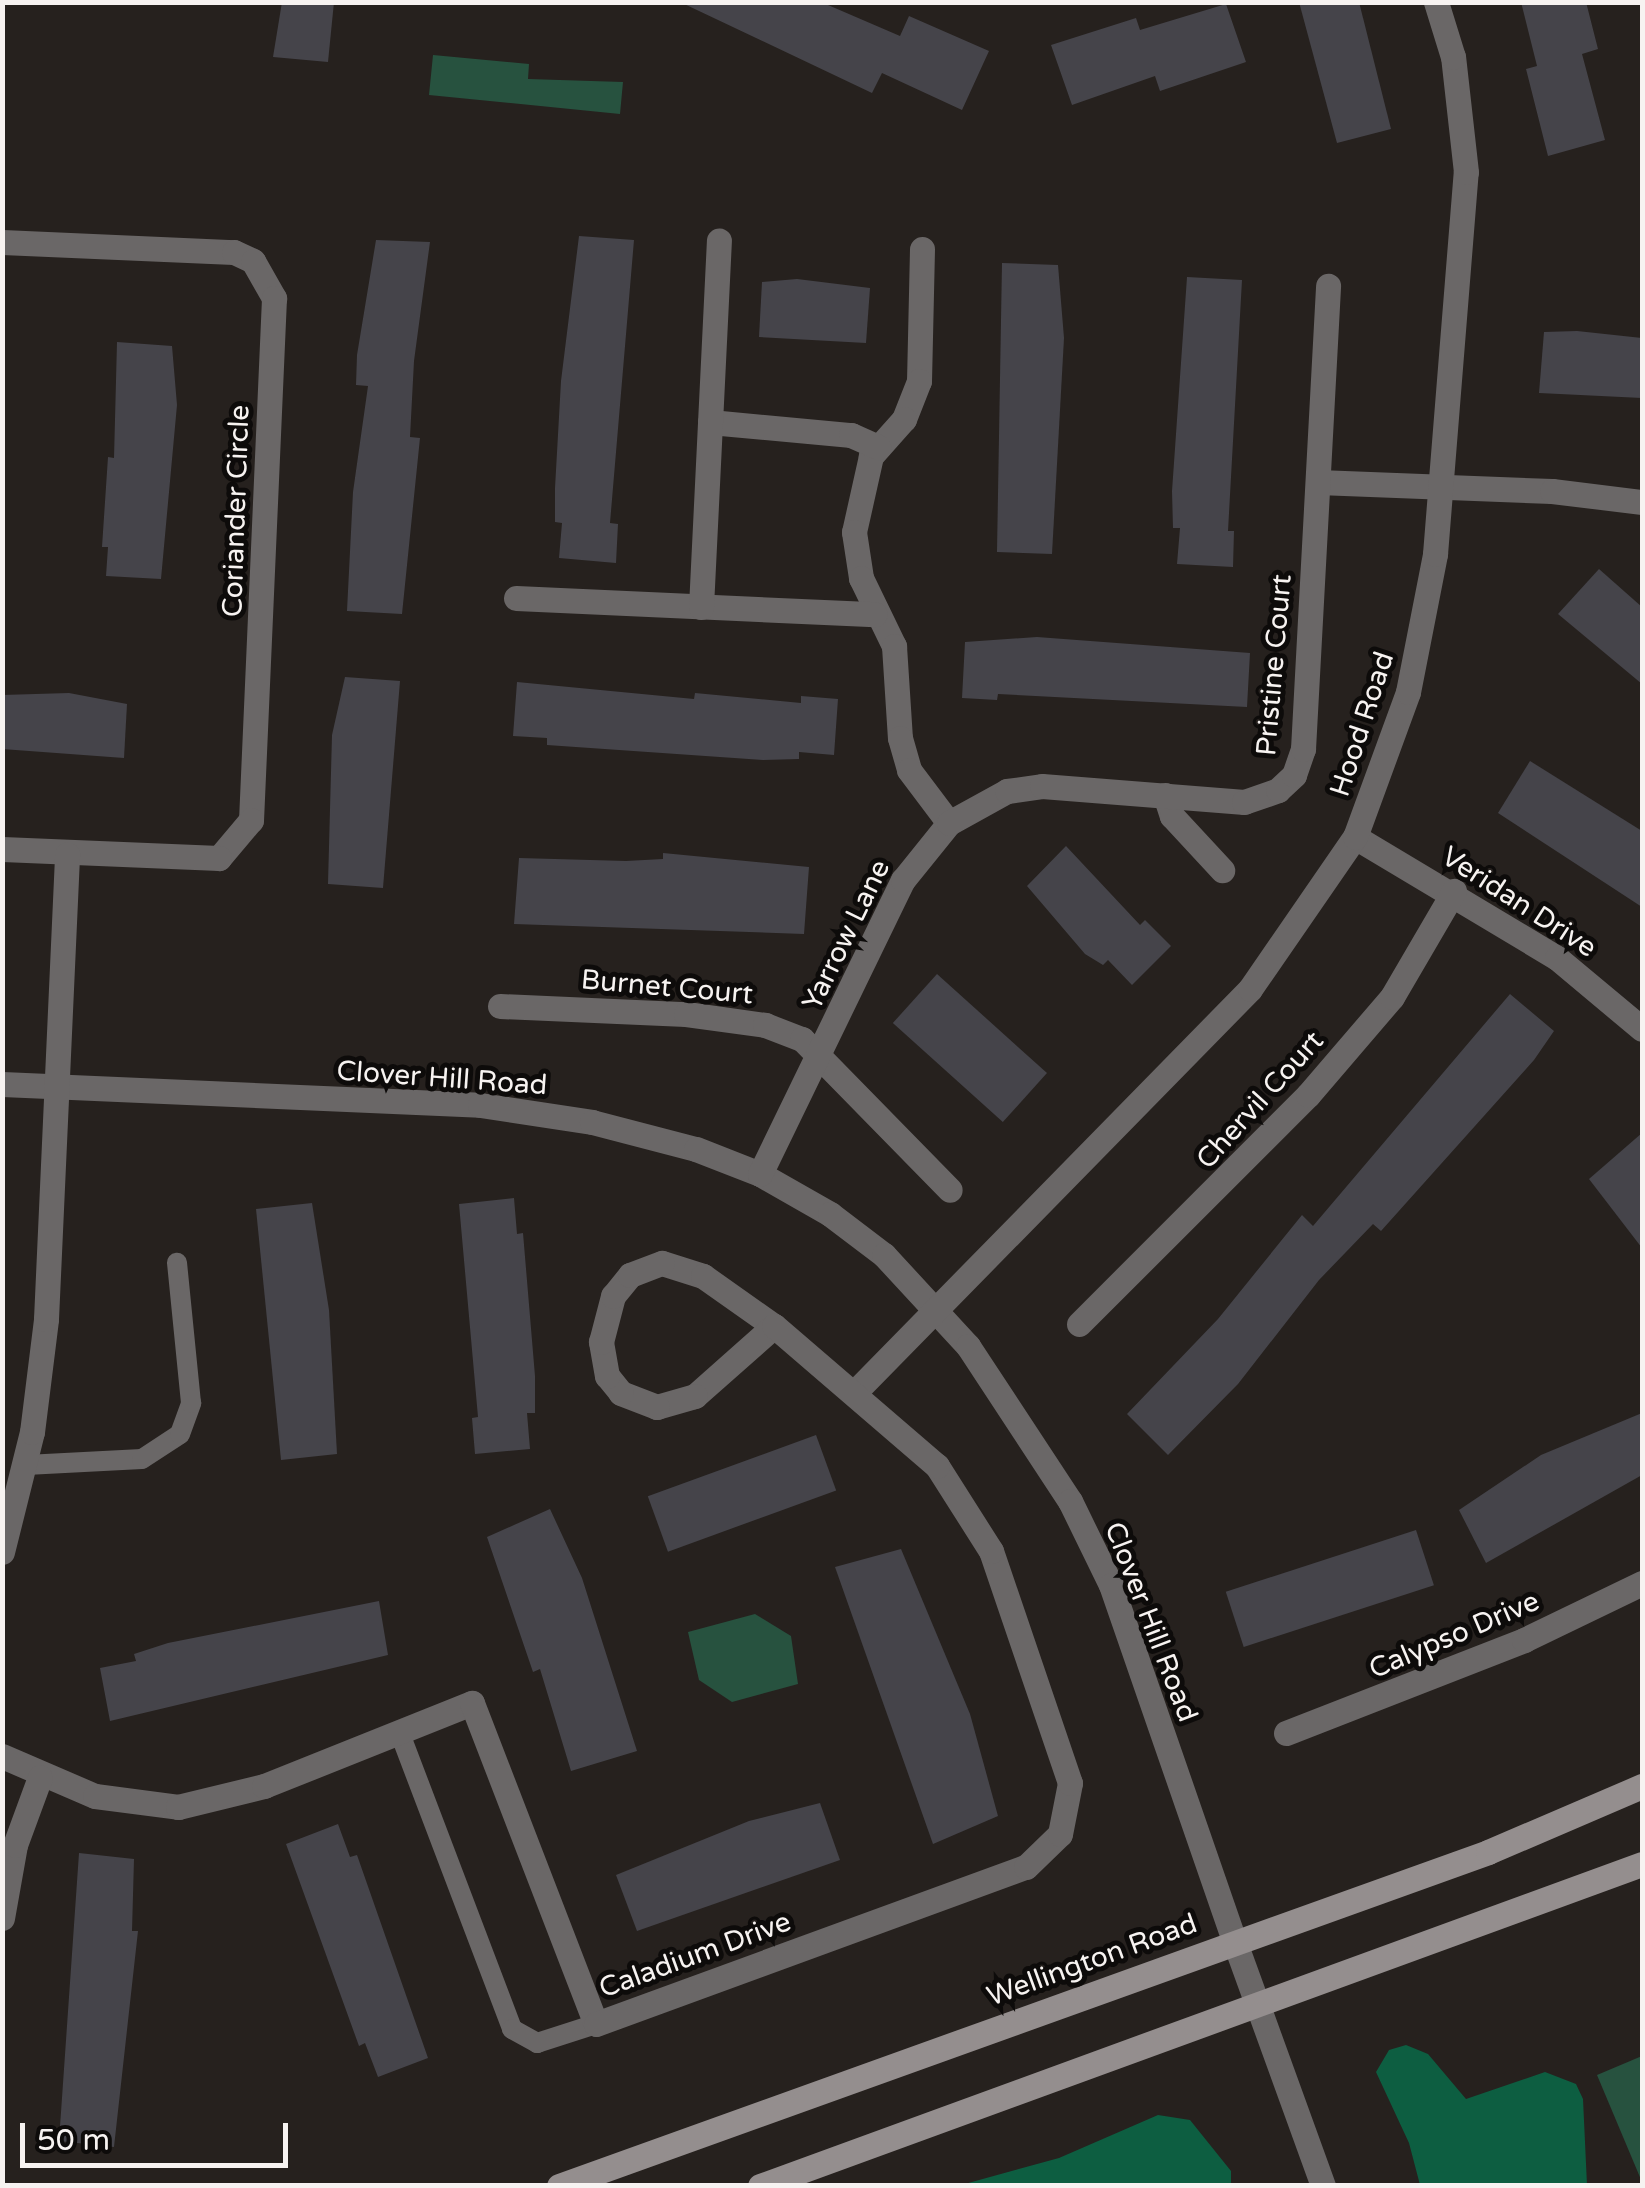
<!DOCTYPE html>
<style>
body{margin:0}
#map{position:relative;width:1645px;height:2188px;overflow:hidden;background:#26211e;font-family:"Varela Round",sans-serif}
div>[style]{position:absolute}
[style*='--x']{left:calc(var(--x)*1px);top:calc(var(--y)*1px);width:calc(var(--w)*1px);rotate:calc(var(--a)*1deg)}
.green>*{inset:0;background:#27523f}
.forest>*{inset:0;background:#0d5e41}
.building>*{inset:0;background:#45444a;transform-origin:0 0}
.service>*{height:20px;margin:-10px;padding:0 10px;transform-origin:10px;border-radius:10px;background:#6a6767}
.minor>*{height:25px;margin:-12.5px;padding:0 12.5px;transform-origin:12.5px;border-radius:12.5px;background:#6a6767}
.tertiary>*{height:25px;margin:-12.5px;padding:0 12.5px;transform-origin:12.5px;border-radius:12.5px;background:#6a6767}
.secondary>*{height:25px;margin:-12.5px;padding:0 12.5px;transform-origin:12.5px;border-radius:12.5px;background:#948e8e}
span{translate:-50% -50%;white-space:nowrap;text-align:center;line-height:1.15;-webkit-text-stroke:10px #0d0b0a;paint-order:stroke}
.street-label{font-size:28px;color:#f7f3f1}
.frame{position:absolute;inset:0;border:5px solid #f7f3f1;pointer-events:none}
.scale{position:absolute;left:20px;top:2123px;width:268px;height:45px;box-sizing:border-box;border:5px solid #f7f3f1;border-top:0;padding-left:12px;font-size:30px;line-height:35px;white-space:nowrap;color:#f7f3f1;-webkit-text-stroke:8px #0d0b0a;paint-order:stroke}
</style>
<div id="map">
<div class="green">
<div style="clip-path:polygon(433px 55px,529px 64px,528px 79px,623px 82px,620px 114px,429px 95px)"></div>
<div style="clip-path:polygon(755px 1614px,791px 1636px,798px 1684px,732px 1702px,699px 1680px,688px 1632px)"></div>
<div style="clip-path:polygon(1642px 2056px,1642px 2182px,1597px 2075px)"></div>
</div>
<div class="forest">
<div style="clip-path:polygon(1406px 2045px,1428px 2054px,1466px 2099px,1545px 2072px,1576px 2084px,1583px 2099px,1587px 2185px,1420px 2185px,1409px 2143px,1376px 2072px,1389px 2050px)"></div>
<div style="clip-path:polygon(1158px 2115px,1190px 2120px,1231px 2171px,1231px 2185px,961px 2185px,1059px 2158px)"></div>
</div>
<div class="building">
<div style="clip-path:polygon(282px 2px,334px 2px,328px 62px,273px 57px)"></div>
<div style="clip-path:polygon(680px 2px,821px 2px,900px 36px,909px 16px,989px 51px,962px 110px,882px 73px,872px 93px)"></div>
<div style="clip-path:polygon(1299px 2px,1359px 2px,1391px 129px,1337px 143px)"></div>
<div style="clip-path:polygon(1521px 2px,1586px 2px,1598px 49px,1582px 54px,1605px 140px,1548px 156px,1526px 69px,1537px 66px)"></div>
<div style="clip-path:polygon(1226px 4px,1246px 62px,1160px 91px,1155px 76px,1072px 105px,1051px 45px,1136px 18px,1140px 30px)"></div>
<div style="clip-path:polygon(579px 236px,634px 240px,610px 523px,618px 524px,616px 563px,559px 558px,562px 523px,555px 522px,555px 488px,561px 381px)"></div>
<div style="clip-path:polygon(376px 240px,430px 242px,414px 361px,410px 437px,420px 438px,402px 614px,347px 611px,353px 492px,368px 386px,356px 385px,357px 355px)"></div>
<div style="clip-path:polygon(1002px 263px,1058px 265px,1064px 338px,1052px 554px,997px 552px)"></div>
<div style="clip-path:polygon(1187px 277px,1242px 280px,1228px 531px,1234px 531px,1233px 567px,1177px 564px,1180px 528px,1173px 528px,1172px 491px)"></div>
<div style="clip-path:polygon(797px 279px,870px 288px,866px 343px,759px 337px,762px 282px)"></div>
<div style="clip-path:polygon(1577px 331px,1642px 338px,1642px 398px,1539px 393px,1544px 332px)"></div>
<div style="clip-path:polygon(117px 342px,172px 346px,177px 405px,161px 579px,106px 576px,108px 547px,102px 547px,108px 457px,114px 458px)"></div>
<div style="clip-path:polygon(1599px 569px,1642px 607px,1642px 684px,1558px 614px)"></div>
<div style="clip-path:polygon(1037px 637px,1250px 653px,1247px 707px,998px 694px,997px 700px,962px 698px,965px 642px)"></div>
<div style="clip-path:polygon(345px 677px,400px 681px,383px 888px,328px 884px,332px 735px)"></div>
<div style="clip-path:polygon(517px 682px,694px 699px,695px 693px,801px 703px,801px 696px,838px 699px,834px 755px,799px 752px,799px 759px,763px 760px,547px 745px,547px 738px,513px 736px)"></div>
<div style="clip-path:polygon(69px 693px,127px 704px,124px 758px,2px 749px,2px 695px)"></div>
<div style="clip-path:polygon(1530px 761px,1642px 831px,1642px 907px,1498px 813px)"></div>
<div style="clip-path:polygon(1066px 846px,1140px 925px,1145px 920px,1171px 946px,1132px 985px,1108px 960px,1103px 965px,1085px 954px,1027px 886px)"></div>
<div style="clip-path:polygon(663px 853px,809px 867px,804px 934px,514px 924px,519px 858px,626px 861px,663px 859px)"></div>
<div style="left:937px;top:974px;width:148px;height:66px;rotate:42deg"></div>
<div style="clip-path:polygon(1510px 994px,1554px 1031px,1534px 1060px,1381px 1231px,1373px 1224px,1319px 1280px,1238px 1384px,1168px 1455px,1127px 1414px,1218px 1319px,1302px 1215px,1313px 1226px)"></div>
<div style="clip-path:polygon(1642px 1133px,1642px 1248px,1589px 1179px)"></div>
<div style="clip-path:polygon(514px 1198px,517px 1234px,523px 1233px,535px 1376px,535px 1413px,527px 1413px,530px 1449px,475px 1454px,472px 1418px,478px 1417px,459px 1204px)"></div>
<div style="clip-path:polygon(312px 1203px,329px 1310px,337px 1454px,281px 1460px,256px 1209px)"></div>
<div style="clip-path:polygon(1642px 1413px,1642px 1475px,1486px 1563px,1459px 1510px,1541px 1455px)"></div>
<div style="left:816px;top:1435px;width:59px;height:179px;rotate:70deg"></div>
<div style="clip-path:polygon(550px 1509px,582px 1578px,637px 1751px,571px 1771px,540px 1669px,533px 1672px,487px 1537px)"></div>
<div style="left:1416px;top:1530px;width:58px;height:200px;rotate:72deg"></div>
<div style="clip-path:polygon(901px 1549px,970px 1714px,998px 1816px,933px 1844px,835px 1567px)"></div>
<div style="clip-path:polygon(379px 1601px,388px 1655px,110px 1721px,100px 1668px,136px 1661px,134px 1654px,168px 1643px)"></div>
<div style="clip-path:polygon(820px 1803px,840px 1860px,637px 1931px,616px 1875px,749px 1821px)"></div>
<div style="clip-path:polygon(338px 1824px,350px 1857px,357px 1855px,428px 2058px,378px 2077px,365px 2043px,359px 2046px,286px 1844px)"></div>
<div style="clip-path:polygon(79px 1853px,134px 1859px,132px 1931px,138px 1931px,114px 2147px,59px 2141px)"></div>
</div>
<div class="service">
<div style="--x:26;--y:1465;--w:116;--a:-3"></div>
<div style="--x:142;--y:1459;--w:45;--a:-33.3"></div>
<div style="--x:180;--y:1434;--w:33;--a:-70"></div>
<div style="--x:191;--y:1403;--w:141;--a:-95.7"></div>
<div style="--x:399;--y:1731;--w:319;--a:69.2"></div>
<div style="--x:512;--y:2029;--w:29;--a:29"></div>
<div style="--x:537;--y:2043;--w:62;--a:-17.9"></div>
</div>
<div class="minor">
<div style="--x:2;--y:242;--w:232;--a:2.5"></div>
<div style="--x:234;--y:252;--w:21;--a:25"></div>
<div style="--x:253;--y:261;--w:43;--a:60.4"></div>
<div style="--x:274;--y:298;--w:523;--a:92.52"></div>
<div style="--x:251;--y:820;--w:50;--a:130.1"></div>
<div style="--x:219;--y:858;--w:217;--a:-177.6"></div>
<div style="--x:922;--y:249;--w:132;--a:91.3"></div>
<div style="--x:919;--y:381;--w:41;--a:111.5"></div>
<div style="--x:904;--y:419;--w:50;--a:131.7"></div>
<div style="--x:871;--y:456;--w:78;--a:102.6"></div>
<div style="--x:854;--y:532;--w:47;--a:81.3"></div>
<div style="--x:861;--y:578;--w:76;--a:64.1"></div>
<div style="--x:894;--y:646;--w:92;--a:86.3"></div>
<div style="--x:900;--y:738;--w:33;--a:74"></div>
<div style="--x:909;--y:770;--w:66;--a:53"></div>
<div style="--x:710;--y:422;--w:142;--a:5.3"></div>
<div style="--x:851;--y:435;--w:30;--a:24"></div>
<div style="--x:1318;--y:482;--w:234;--a:2.2"></div>
<div style="--x:1552;--y:491;--w:91;--a:7"></div>
<div style="--x:516;--y:598;--w:359;--a:2.6"></div>
<div style="--x:701;--y:607;--w:367;--a:-87.2"></div>
<div style="--x:1165;--y:795;--w:22;--a:72"></div>
<div style="--x:1172;--y:816;--w:74;--a:47.2"></div>
<div style="--x:1355;--y:837;--w:235;--a:30.9"></div>
<div style="--x:1557;--y:958;--w:111;--a:39.9"></div>
<div style="--x:500;--y:1006;--w:186;--a:2.5"></div>
<div style="--x:686;--y:1014;--w:80;--a:7.9"></div>
<div style="--x:765;--y:1025;--w:40;--a:21"></div>
<div style="--x:802;--y:1039;--w:211;--a:45.6"></div>
<div style="--x:2;--y:1084;--w:478;--a:2.5"></div>
<div style="--x:480;--y:1105;--w:113;--a:8.6"></div>
<div style="--x:592;--y:1122;--w:107;--a:14.6"></div>
<div style="--x:696;--y:1149;--w:69;--a:21.3"></div>
<div style="--x:760;--y:1174;--w:81;--a:29.7"></div>
<div style="--x:830;--y:1214;--w:68;--a:37.2"></div>
<div style="--x:884;--y:1255;--w:124;--a:47.3"></div>
<div style="--x:968;--y:1346;--w:186;--a:56.7"></div>
<div style="--x:1070;--y:1501;--w:93;--a:64"></div>
<div style="--x:1111;--y:1585;--w:376;--a:70.9"></div>
<div style="--x:760;--y:1174;--w:327;--a:-64.1"></div>
<div style="--x:903;--y:880;--w:73;--a:-51.1"></div>
<div style="--x:949;--y:823;--w:66;--a:-28.9"></div>
<div style="--x:1007;--y:791;--w:35;--a:-8"></div>
<div style="--x:1042;--y:786;--w:203;--a:4.5"></div>
<div style="--x:1244;--y:802;--w:36;--a:-19"></div>
<div style="--x:1278;--y:790;--w:22;--a:-43"></div>
<div style="--x:1294;--y:775;--w:28;--a:-71"></div>
<div style="--x:1303;--y:749;--w:464;--a:-86.9"></div>
<div style="--x:662;--y:1263;--w:43;--a:17.6"></div>
<div style="--x:703;--y:1276;--w:87;--a:35.2"></div>
<div style="--x:774;--y:1326;--w:106;--a:138.5"></div>
<div style="--x:695;--y:1396;--w:40;--a:164"></div>
<div style="--x:657;--y:1407;--w:39;--a:-159"></div>
<div style="--x:621;--y:1393;--w:22;--a:-129"></div>
<div style="--x:607;--y:1376;--w:35;--a:-100"></div>
<div style="--x:601;--y:1342;--w:48;--a:-75.4"></div>
<div style="--x:613;--y:1296;--w:27;--a:-51"></div>
<div style="--x:630;--y:1275;--w:34;--a:-21"></div>
<div style="--x:1079;--y:1324;--w:324;--a:-45"></div>
<div style="--x:1308;--y:1095;--w:129;--a:-49.4"></div>
<div style="--x:1392;--y:997;--w:123;--a:-59.7"></div>
<div style="--x:855;--y:1392;--w:564;--a:-45.57"></div>
<div style="--x:1250;--y:989;--w:185;--a:-55.4"></div>
<div style="--x:1355;--y:837;--w:154;--a:-69.9"></div>
<div style="--x:1408;--y:692;--w:141;--a:-78.9"></div>
<div style="--x:1435;--y:554;--w:383;--a:-85.4"></div>
<div style="--x:1466;--y:172;--w:116;--a:-96.4"></div>
<div style="--x:1453;--y:57;--w:58;--a:-107.2"></div>
<div style="--x:2;--y:1552;--w:124;--a:-76"></div>
<div style="--x:32;--y:1432;--w:114;--a:-82.9"></div>
<div style="--x:46;--y:1319;--w:465;--a:-87.4"></div>
<div style="--x:1286;--y:1733;--w:256;--a:-21.3"></div>
<div style="--x:1524;--y:1640;--w:131;--a:-25.8"></div>
<div style="--x:2;--y:1756;--w:101;--a:23.3"></div>
<div style="--x:95;--y:1796;--w:84;--a:7.5"></div>
<div style="--x:178;--y:1807;--w:89;--a:-13.7"></div>
<div style="--x:264;--y:1786;--w:224;--a:-21.8"></div>
<div style="--x:472;--y:1703;--w:344;--a:68.9"></div>
<div style="--x:596;--y:2024;--w:458;--a:-20.1"></div>
<div style="--x:1026;--y:1867;--w:47;--a:-44.1"></div>
<div style="--x:1060;--y:1834;--w:52;--a:-78.9"></div>
<div style="--x:1070;--y:1783;--w:245;--a:-108.8"></div>
<div style="--x:991;--y:1551;--w:101;--a:-122.4"></div>
<div style="--x:937;--y:1466;--w:215;--a:-139.3"></div>
<div style="--x:2;--y:1918;--w:74;--a:-79.9"></div>
<div style="--x:15;--y:1845;--w:72;--a:-69.8"></div>
</div>
<div class="tertiary">
<div style="--x:1234;--y:1940;--w:262;--a:70.1"></div>
</div>
<div class="secondary">
<div style="--x:559;--y:2186;--w:987;--a:-19.77"></div>
<div style="--x:1488;--y:1852;--w:168;--a:-23.2"></div>
<div style="--x:760;--y:2186;--w:939;--a:-20.06"></div>
</div>
<div class="street-label">
<span style="left:236px;top:511px;rotate:-88deg">Coriander Circle</span>
<span style="left:1274px;top:665px;rotate:-85deg">Pristine Court</span>
<span style="left:1362px;top:724px;rotate:-72deg">Hood Road</span>
<span style="left:1519px;top:902px;rotate:33deg">Veridan Drive</span>
<span style="left:846px;top:935px;rotate:-64deg">Yarrow Lane</span>
<span style="left:667px;top:987px;rotate:5deg">Burnet Court</span>
<span style="left:442px;top:1078px;rotate:4deg">Clover Hill Road</span>
<span style="left:1260px;top:1100px;rotate:-48deg">Chervil Court</span>
<span style="left:1151px;top:1622px;rotate:69deg">Clover Hill Road</span>
<span style="left:1454px;top:1635px;rotate:-23deg">Calypso Drive</span>
<span style="left:695px;top:1955px;rotate:-20deg">Caladium Drive</span>
<span style="left:1092px;top:1960px;rotate:-20deg">Wellington Road</span>
</div>
<div class="frame"></div>
<div class="scale">50 m</div>
</div>
